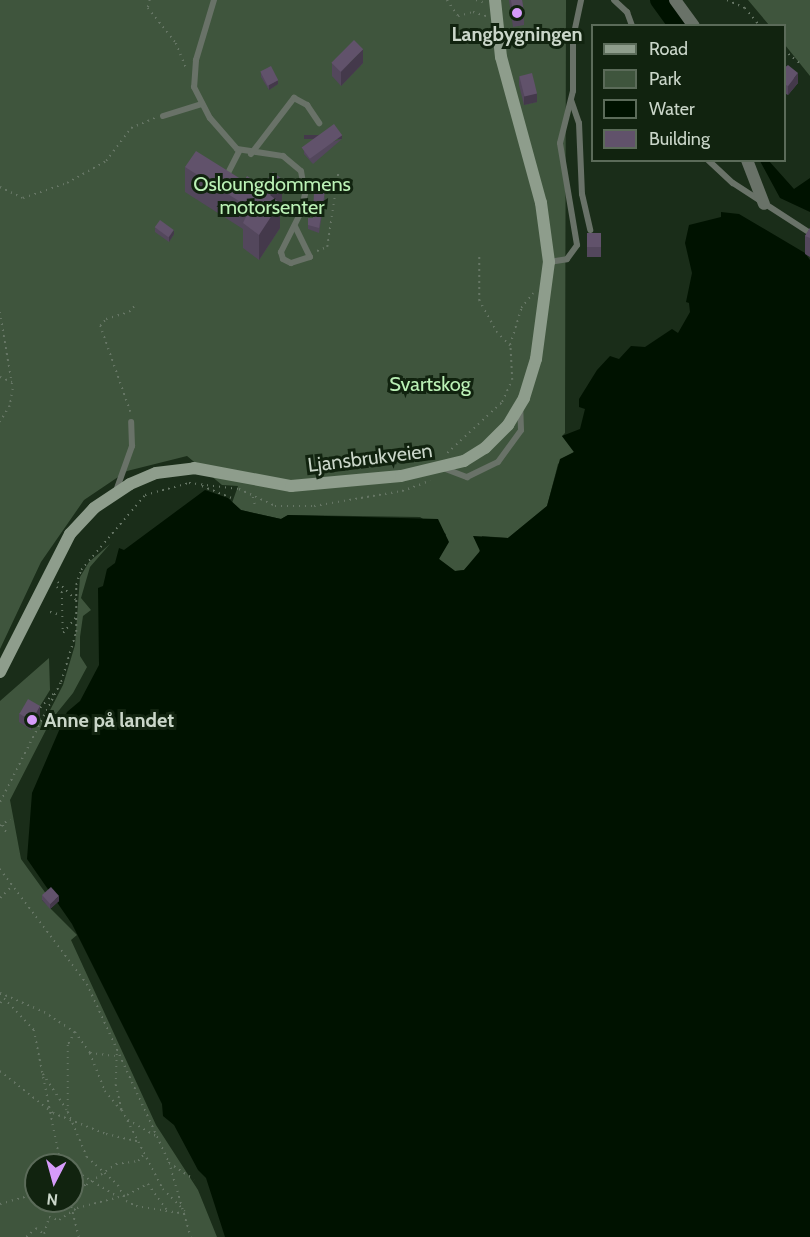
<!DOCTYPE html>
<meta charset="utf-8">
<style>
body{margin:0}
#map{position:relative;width:810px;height:1237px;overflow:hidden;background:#1a2d19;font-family:Cabin,sans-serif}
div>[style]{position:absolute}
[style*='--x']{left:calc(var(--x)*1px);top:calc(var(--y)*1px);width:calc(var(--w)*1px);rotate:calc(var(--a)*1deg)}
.green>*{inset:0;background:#3f553d}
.water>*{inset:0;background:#001200}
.river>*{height:18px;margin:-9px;padding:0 9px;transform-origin:9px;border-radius:9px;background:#001200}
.path>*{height:1.5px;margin-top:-0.75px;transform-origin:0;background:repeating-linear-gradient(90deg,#667665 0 1.5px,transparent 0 6px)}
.service>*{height:6px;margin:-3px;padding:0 3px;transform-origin:3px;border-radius:3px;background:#697268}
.minor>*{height:12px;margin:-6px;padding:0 6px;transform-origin:6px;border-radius:6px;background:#697268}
.secondary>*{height:12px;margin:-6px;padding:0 6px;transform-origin:6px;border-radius:6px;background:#8e9d8c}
.wall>*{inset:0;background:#53475c;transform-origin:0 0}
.shaded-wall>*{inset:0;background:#44394b;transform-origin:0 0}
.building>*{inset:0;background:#61526b;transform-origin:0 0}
.dots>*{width:16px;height:16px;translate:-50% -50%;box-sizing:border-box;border:3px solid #11230f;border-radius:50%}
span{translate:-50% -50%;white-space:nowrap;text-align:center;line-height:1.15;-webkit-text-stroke:6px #11230f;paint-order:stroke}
.poi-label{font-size:20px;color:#cad6c9;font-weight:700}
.left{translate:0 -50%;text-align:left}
.park-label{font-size:20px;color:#bbf1b6}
.street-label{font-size:20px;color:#cad6c9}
.legend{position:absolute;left:591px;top:24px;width:195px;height:138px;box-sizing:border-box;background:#11230f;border:2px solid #5b6b59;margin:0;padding:8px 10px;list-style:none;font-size:18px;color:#cad6c9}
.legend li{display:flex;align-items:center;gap:12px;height:30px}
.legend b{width:30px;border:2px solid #5b6b59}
.north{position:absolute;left:24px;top:1153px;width:60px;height:60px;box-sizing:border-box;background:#11230f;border:2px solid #5b6b59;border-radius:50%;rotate:186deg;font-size:16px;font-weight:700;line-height:24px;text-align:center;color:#cad6c9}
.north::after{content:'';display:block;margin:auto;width:21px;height:27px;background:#d69bfa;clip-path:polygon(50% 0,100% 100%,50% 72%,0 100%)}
</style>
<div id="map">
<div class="green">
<div style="clip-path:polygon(0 0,566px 0,565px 433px,562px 436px,574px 452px,558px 464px,547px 506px,508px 538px,482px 536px,479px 555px,464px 570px,455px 571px,439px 559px,446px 534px,420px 517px,288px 515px,281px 519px,241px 510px,232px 503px,238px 486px,222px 485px,187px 456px,127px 471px,84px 500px,41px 562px,0 649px)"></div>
<div style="clip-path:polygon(748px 0,810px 0,810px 76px,785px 45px,784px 26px,769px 25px)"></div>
<div style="clip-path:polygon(110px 544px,90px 567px,81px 598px,91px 610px,83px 616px,80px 637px,80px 656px,87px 667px,73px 693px,56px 714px,46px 718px,63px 685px,75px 645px,80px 577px,89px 562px)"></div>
<div style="clip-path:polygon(evenodd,49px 658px,50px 690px,37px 711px,46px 730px,10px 800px,21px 859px,47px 895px,42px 900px,77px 935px,71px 940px,156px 1125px,198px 1190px,217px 1237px,0 1237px,0 701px,49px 658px,36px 1165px,72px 1165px,72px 1201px,36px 1201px,36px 1165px)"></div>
</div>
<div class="water">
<div style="clip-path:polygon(760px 161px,769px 161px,794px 189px,810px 178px,810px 212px,780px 198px)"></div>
<div style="clip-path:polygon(721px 212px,739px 214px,805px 253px,810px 260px,810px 1237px,225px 1237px,206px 1178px,198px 1170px,174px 1125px,163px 1116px,162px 1104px,72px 924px,27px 859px,32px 793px,67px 712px,80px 701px,99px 665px,98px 588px,103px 586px,107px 569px,115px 563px,119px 548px,124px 550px,205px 490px,228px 498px,241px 510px,281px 519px,288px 515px,438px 519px,449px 542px,439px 559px,455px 571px,464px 570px,480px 551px,473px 536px,508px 538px,547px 506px,560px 459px,574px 452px,562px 436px,580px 429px,585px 409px,579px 407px,579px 399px,597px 370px,610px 356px,619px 359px,631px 346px,645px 347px,672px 329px,678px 333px,690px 312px,689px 303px,686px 302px,692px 273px,685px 243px,689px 225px,721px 217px)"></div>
</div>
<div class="river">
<div style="--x:659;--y:0;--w:32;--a:54"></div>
</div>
<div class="path">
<div style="--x:150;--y:0;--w:8;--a:104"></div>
<div style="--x:148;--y:8;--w:45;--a:51.3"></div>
<div style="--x:176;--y:43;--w:27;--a:68"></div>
<div style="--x:447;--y:0;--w:19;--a:55"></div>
<div style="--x:458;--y:16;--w:16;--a:-15"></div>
<div style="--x:473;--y:12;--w:14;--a:17"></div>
<div style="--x:476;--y:0;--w:7;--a:16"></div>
<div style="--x:727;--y:0;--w:20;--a:24"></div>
<div style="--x:745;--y:8;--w:23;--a:50"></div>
<div style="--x:784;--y:50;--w:23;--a:40"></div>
<div style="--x:0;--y:187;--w:25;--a:26"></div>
<div style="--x:23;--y:198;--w:46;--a:-18.8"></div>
<div style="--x:67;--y:183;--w:45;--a:-29.4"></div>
<div style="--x:106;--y:161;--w:41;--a:-52.9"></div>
<div style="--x:131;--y:128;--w:26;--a:-23"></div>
<div style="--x:315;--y:191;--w:11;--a:-49"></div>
<div style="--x:322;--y:183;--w:13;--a:27"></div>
<div style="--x:317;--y:251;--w:11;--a:-22"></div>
<div style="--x:327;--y:247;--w:75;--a:-81.5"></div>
<div style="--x:0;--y:312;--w:78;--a:80.4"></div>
<div style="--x:13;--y:389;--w:17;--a:100"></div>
<div style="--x:10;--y:406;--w:19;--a:122"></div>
<div style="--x:510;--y:345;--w:39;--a:-73"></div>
<div style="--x:521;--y:308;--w:19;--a:-51"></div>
<div style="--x:0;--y:377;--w:13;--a:23"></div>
<div style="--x:130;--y:412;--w:91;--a:-109.2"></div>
<div style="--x:100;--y:326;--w:9;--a:-49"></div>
<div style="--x:106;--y:319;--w:24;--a:-17"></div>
<div style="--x:129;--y:312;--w:12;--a:-48"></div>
<div style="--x:447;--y:453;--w:75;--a:-42.8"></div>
<div style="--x:502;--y:402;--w:24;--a:-66"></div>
<div style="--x:512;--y:380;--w:34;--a:-93"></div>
<div style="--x:510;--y:346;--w:18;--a:-135"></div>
<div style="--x:497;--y:333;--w:37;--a:-119"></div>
<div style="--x:479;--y:301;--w:46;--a:-90"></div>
<div style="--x:202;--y:486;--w:35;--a:22"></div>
<div style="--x:253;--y:497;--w:8;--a:76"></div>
<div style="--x:58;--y:582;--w:25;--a:45"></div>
<div style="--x:57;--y:587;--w:7;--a:45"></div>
<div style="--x:62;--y:592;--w:41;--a:88.6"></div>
<div style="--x:63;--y:633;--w:22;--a:-51"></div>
<div style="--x:50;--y:612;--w:11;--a:15"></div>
<div style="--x:40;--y:708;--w:21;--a:-47"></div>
<div style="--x:0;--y:802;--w:135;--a:-63.1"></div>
<div style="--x:61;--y:682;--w:52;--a:-73.3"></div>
<div style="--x:76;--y:632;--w:47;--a:-90"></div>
<div style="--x:76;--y:585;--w:16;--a:-72"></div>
<div style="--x:81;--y:570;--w:99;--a:-49.5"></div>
<div style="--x:145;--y:495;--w:46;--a:-15.3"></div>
<div style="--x:189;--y:483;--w:50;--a:6.8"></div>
<div style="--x:239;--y:489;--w:40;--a:25"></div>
<div style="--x:275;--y:506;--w:39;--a:0"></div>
<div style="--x:314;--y:506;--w:89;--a:-9.7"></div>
<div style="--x:402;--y:491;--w:30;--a:-20"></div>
<div style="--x:3;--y:825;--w:10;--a:66"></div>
<div style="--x:0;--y:826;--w:12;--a:-35"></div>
<div style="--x:0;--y:869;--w:144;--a:52.9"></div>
<div style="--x:87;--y:984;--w:196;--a:65.3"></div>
<div style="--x:169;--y:1162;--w:78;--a:73.7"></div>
<div style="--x:0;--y:898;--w:14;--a:-45"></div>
<div style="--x:0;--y:993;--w:48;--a:23.4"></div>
<div style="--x:44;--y:1012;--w:37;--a:33"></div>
<div style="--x:75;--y:1032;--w:26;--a:54"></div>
<div style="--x:90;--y:1053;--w:41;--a:68.5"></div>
<div style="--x:105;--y:1091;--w:25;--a:50"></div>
<div style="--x:0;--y:994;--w:50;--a:46.6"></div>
<div style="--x:34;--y:1030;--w:138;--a:78.7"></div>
<div style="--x:0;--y:1003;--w:5;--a:-37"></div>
<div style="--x:75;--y:1032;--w:15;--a:118"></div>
<div style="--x:68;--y:1045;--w:67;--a:90"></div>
<div style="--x:68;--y:1112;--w:49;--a:67.1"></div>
<div style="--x:87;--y:1157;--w:42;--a:42.1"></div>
<div style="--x:118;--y:1185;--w:18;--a:63"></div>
<div style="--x:126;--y:1201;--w:11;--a:27"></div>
<div style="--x:136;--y:1206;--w:51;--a:9.1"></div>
<div style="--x:90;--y:1053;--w:25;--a:7"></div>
<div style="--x:117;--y:1054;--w:31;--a:92"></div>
<div style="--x:116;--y:1085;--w:26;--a:77"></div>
<div style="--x:122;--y:1110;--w:89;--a:62.6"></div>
<div style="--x:163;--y:1189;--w:31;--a:45"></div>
<div style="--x:0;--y:1071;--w:68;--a:38.4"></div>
<div style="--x:53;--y:1113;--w:57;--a:21.6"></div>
<div style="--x:106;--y:1134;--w:32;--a:13"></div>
<div style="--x:43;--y:1074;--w:43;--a:56.3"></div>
<div style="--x:128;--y:1120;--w:34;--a:30"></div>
<div style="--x:169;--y:1163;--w:30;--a:33"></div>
<div style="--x:72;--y:1169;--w:50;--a:31.2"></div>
<div style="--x:72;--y:1186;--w:14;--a:-4"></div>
<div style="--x:86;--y:1185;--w:37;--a:-35"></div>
<div style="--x:116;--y:1164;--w:22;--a:-8"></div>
<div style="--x:138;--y:1161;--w:9;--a:-49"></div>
<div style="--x:70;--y:1201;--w:37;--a:76"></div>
<div style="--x:0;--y:1204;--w:37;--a:-16"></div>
<div style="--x:26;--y:1237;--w:13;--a:-42"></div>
<div style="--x:36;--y:1228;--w:10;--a:37"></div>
<div style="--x:44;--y:1234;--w:18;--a:-74"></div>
<div style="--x:49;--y:1217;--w:10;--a:17"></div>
<div style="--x:59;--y:1220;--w:22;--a:-34"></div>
<div style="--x:77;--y:1208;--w:52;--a:-14.6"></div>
<div style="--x:127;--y:1195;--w:24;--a:-28"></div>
<div style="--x:148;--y:1184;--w:32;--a:54"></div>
</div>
<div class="service">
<div style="--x:214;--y:0;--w:63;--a:106.7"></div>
<div style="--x:196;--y:60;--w:27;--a:94"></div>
<div style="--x:194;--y:87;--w:35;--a:63"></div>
<div style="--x:210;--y:118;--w:41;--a:48.9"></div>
<div style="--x:237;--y:149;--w:47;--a:8.7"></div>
<div style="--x:283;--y:156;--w:23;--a:40"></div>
<div style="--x:301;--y:171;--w:23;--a:80"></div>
<div style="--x:305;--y:194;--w:18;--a:103"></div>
<div style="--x:301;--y:212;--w:45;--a:116.6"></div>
<div style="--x:281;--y:252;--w:7;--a:74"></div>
<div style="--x:283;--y:259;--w:9;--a:27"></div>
<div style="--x:291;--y:263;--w:20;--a:-18"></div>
<div style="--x:310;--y:257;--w:34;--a:-116"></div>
<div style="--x:614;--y:0;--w:18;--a:43"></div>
<div style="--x:627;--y:12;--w:15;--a:70"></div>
<div style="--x:571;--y:100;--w:24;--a:71"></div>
<div style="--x:579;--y:123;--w:71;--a:87.6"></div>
<div style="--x:582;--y:194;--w:37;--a:77"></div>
<div style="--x:163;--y:116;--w:41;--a:-17.1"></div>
<div style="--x:251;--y:154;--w:71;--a:-52.5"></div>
<div style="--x:294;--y:98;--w:15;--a:28"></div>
<div style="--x:307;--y:105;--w:22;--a:56"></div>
<div style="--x:708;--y:160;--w:34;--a:43"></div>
<div style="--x:733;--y:183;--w:92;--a:33"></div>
<div style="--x:226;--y:177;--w:29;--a:-63"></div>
<div style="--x:549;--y:262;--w:18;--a:-9"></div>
<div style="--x:567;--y:259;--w:17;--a:-54"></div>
<div style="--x:577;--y:245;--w:103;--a:-99.5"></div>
<div style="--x:560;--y:143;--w:54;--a:-76"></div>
<div style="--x:573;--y:91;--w:53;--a:-90"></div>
<div style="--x:573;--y:38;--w:39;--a:-78"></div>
<div style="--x:443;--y:468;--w:26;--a:21"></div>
<div style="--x:467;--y:477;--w:34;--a:-26"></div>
<div style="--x:498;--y:462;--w:39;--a:-54"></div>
<div style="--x:521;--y:430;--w:23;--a:-92"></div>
<div style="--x:116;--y:491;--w:48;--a:-70.4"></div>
<div style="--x:132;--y:446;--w:24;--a:-92"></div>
</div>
<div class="minor">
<div style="--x:675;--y:0;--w:32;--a:54"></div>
<div style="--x:747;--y:160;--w:47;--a:68.9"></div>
</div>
<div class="secondary">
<div style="--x:0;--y:672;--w:155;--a:-63.1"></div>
<div style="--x:70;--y:534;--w:35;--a:-47"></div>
<div style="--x:94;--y:508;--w:43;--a:-33.7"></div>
<div style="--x:130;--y:484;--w:28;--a:-23"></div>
<div style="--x:156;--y:473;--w:38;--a:-7"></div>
<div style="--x:194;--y:468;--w:99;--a:10.5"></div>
<div style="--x:291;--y:486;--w:110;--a:-5.2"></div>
<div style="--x:401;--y:476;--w:65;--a:-13.4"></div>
<div style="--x:464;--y:461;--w:25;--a:-32"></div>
<div style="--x:485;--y:448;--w:33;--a:-45"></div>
<div style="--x:508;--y:425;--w:31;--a:-59"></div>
<div style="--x:524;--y:398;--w:41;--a:-72.9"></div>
<div style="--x:536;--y:359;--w:98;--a:-82.4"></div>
<div style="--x:549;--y:262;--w:60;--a:-97.7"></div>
<div style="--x:541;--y:203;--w:151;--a:-105.3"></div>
<div style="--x:501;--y:57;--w:57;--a:-96"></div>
</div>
<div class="wall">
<div style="clip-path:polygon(509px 0,522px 0,524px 12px,524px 25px,513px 27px)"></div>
<div style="clip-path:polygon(332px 63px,363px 63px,341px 86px,332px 76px)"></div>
<div style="clip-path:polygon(784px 68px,798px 83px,788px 95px,784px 93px)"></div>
<div style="clip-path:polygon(261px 72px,278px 84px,269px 90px,261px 77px)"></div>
<div style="clip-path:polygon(519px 76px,537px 102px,524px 105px,519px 85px)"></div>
<div style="clip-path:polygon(342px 139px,313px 164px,304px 154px,304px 150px)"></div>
<div style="clip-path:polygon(185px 167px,244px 181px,282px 204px,280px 207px,280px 228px,259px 260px,243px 248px,243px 229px,185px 192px)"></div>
<div style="clip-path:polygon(325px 196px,319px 233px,308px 229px,308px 218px,313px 218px)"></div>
<div style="clip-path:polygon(155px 228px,174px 234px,169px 242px,155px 232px)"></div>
<div style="clip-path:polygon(810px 228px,810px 257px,805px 254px,805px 236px)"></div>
<div style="left:587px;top:233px;width:14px;height:24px"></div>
<div style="clip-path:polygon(19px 713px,40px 716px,31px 730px,19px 722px)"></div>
<div style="clip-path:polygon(42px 895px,59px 901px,50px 909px,42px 900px)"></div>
</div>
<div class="shaded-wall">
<div style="clip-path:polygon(363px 49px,363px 63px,341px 86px,341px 72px)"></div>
<div style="clip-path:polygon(798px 73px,798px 83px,788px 95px,788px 86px)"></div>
<div style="clip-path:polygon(278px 80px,278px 84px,269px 90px,269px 85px)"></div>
<div style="clip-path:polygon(537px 93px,537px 102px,524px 105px,524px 96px)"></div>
<div style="left:342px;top:135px;width:4px;height:38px;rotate:90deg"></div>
<div style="clip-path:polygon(282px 179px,282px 204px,280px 207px,280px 228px,259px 260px,259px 235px,270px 195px)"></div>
<div style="clip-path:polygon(174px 230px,174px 234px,169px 242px,169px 237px)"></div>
<div style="clip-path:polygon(40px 706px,40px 716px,31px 730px,31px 721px)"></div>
<div style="clip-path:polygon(59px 896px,59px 901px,50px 909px,50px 904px)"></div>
</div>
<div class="building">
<div style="clip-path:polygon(511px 0,522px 0,524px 12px,513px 13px)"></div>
<div style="left:354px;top:40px;width:13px;height:32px;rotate:45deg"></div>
<div style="clip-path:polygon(788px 65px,798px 73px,788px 86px,784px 84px,784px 68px)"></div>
<div style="left:271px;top:66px;width:16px;height:12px;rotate:63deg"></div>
<div style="left:532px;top:73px;width:21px;height:13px;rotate:76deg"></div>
<div style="left:334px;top:124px;width:14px;height:40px;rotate:54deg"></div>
<div style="clip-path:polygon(196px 151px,244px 181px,247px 176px,262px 186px,273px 172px,282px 179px,270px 195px,280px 203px,259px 235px,243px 223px,250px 208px,185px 167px)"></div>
<div style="clip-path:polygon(314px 191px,325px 191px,319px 228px,308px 225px,308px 218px,313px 218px)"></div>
<div style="left:160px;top:220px;width:17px;height:9px;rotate:36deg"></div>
<div style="clip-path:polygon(810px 228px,810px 238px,805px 236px)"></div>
<div style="left:587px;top:233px;width:14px;height:14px"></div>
<div style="left:28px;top:699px;width:14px;height:17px;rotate:30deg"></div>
<div style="left:51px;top:887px;width:12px;height:12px;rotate:48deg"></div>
</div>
<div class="dots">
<div style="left:517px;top:13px;background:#d69bfa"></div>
<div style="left:32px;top:720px;background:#d69bfa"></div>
</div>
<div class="poi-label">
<span style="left:517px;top:34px">Langbygningen</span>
<span class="left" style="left:44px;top:720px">Anne på landet</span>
</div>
<div class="park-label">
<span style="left:272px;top:196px">Osloungdommens<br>motorsenter</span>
<span style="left:430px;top:384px">Svartskog</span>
</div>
<div class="street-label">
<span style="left:370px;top:458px;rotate:-7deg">Ljansbrukveien</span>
</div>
<ul class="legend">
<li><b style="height:8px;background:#8e9d8c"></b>Road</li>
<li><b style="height:16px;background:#3f553d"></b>Park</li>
<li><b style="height:16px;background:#001200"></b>Water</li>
<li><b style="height:16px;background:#61526b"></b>Building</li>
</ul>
<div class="north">N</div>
</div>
